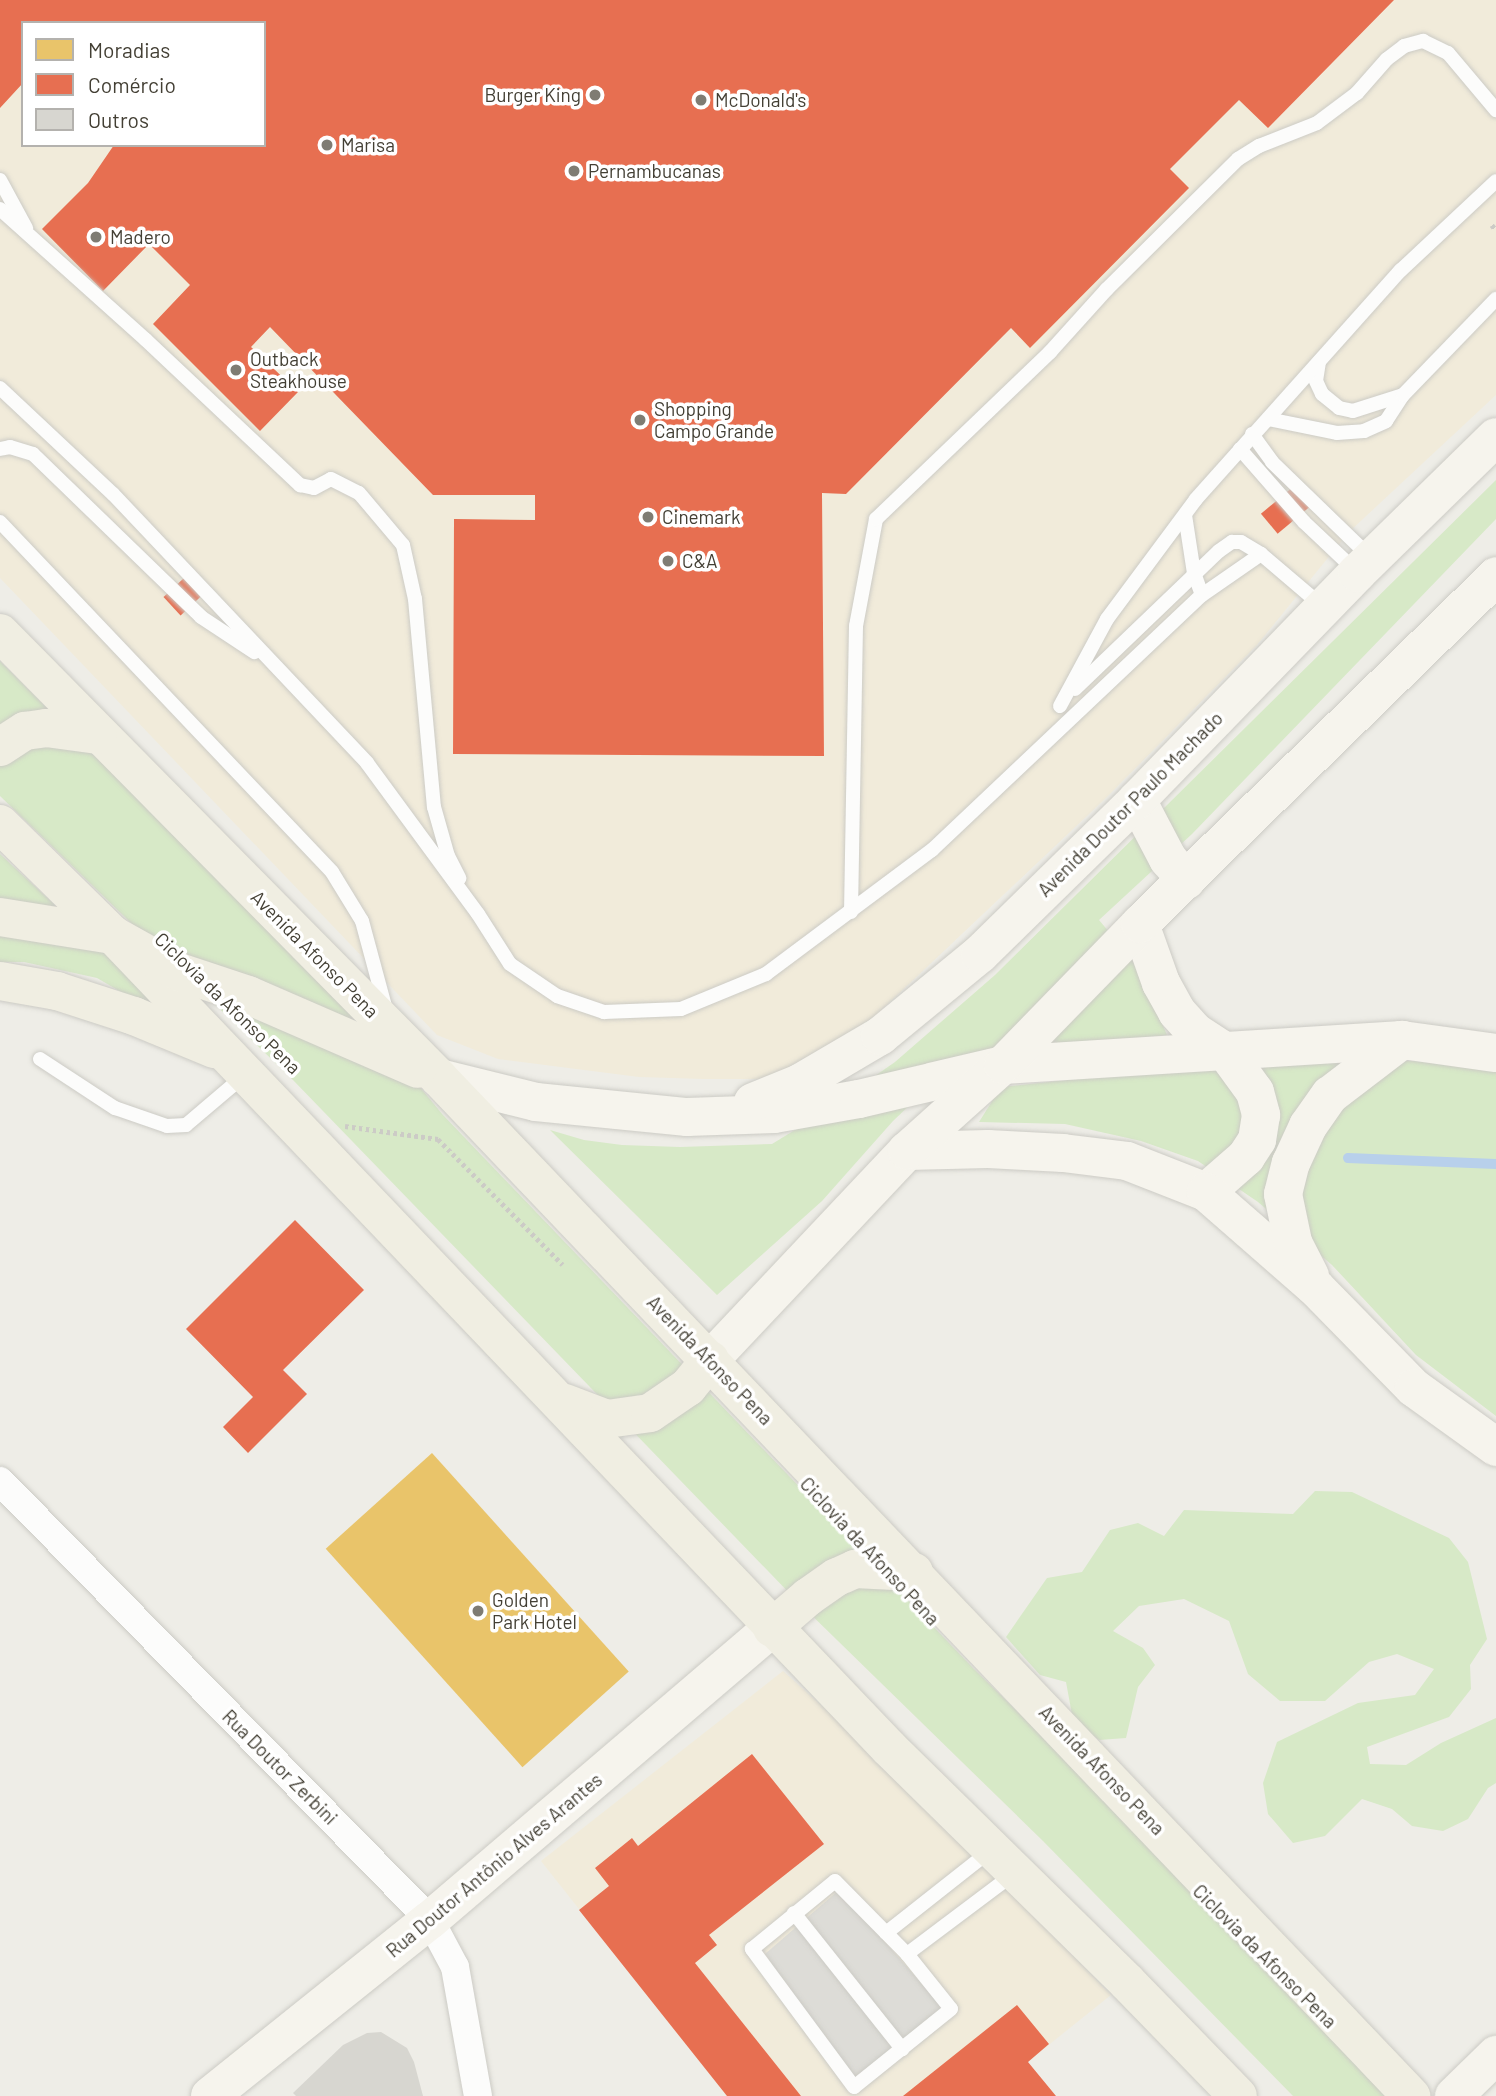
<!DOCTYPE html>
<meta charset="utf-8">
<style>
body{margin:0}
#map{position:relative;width:1496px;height:2096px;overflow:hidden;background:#eeede7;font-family:Barlow,sans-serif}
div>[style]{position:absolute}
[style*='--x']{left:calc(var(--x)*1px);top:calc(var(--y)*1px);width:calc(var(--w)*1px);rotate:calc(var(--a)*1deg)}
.commercial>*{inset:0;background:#f1ebda}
.green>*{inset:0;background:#d7e9c7}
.parking>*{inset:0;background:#dddcd7}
.homes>*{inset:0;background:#e9c46a;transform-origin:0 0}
.shops>*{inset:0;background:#e76f51;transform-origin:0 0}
.stream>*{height:10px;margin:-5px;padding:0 5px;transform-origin:5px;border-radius:5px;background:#b8d0eb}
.building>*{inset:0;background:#d7d6d0}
.path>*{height:4.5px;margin-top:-2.25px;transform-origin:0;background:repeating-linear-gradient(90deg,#cccbc6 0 3.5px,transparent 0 7px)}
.roads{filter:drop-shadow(0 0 2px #cccbc5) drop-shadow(0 0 2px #cccbc5)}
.lane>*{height:14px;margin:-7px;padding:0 7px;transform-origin:7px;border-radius:7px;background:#fcfcfb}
.street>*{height:28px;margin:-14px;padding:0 14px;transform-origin:14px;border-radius:14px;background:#fcfcfb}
.secondary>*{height:38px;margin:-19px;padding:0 19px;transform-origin:19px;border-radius:19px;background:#f6f4ed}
.primary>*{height:38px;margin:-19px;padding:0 19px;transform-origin:19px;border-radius:19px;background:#f0eee2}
.dots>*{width:19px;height:19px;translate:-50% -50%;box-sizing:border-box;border:4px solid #fff;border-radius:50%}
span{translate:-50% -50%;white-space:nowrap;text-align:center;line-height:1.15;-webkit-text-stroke:7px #fff;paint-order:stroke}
.poi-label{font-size:19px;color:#433f34}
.right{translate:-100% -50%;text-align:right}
.left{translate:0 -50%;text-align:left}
.street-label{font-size:19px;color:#433f34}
.legend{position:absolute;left:21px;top:21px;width:245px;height:126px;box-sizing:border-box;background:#fff;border:2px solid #b4b2ae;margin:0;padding:9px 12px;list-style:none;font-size:21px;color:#433f34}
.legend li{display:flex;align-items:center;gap:14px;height:35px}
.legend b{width:35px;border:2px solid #b4b2ae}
</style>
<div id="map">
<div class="commercial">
<div style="clip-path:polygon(evenodd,0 0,1496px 0,1496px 395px,1349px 532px,1257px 645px,1106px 798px,873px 1018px,808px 1062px,759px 1079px,704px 1079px,639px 1077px,498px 1059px,437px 1035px,0 578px,0 0,23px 23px,264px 23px,264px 145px,23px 145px,23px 23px)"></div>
<div style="clip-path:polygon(783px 1671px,880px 1758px,1111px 1995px,985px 2096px,727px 2096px,541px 1861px)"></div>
</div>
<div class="green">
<div style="clip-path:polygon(1496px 480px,1496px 519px,1192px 834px,1099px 920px,1136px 964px,1167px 1035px,957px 1060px,893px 1121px,822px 1201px,717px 1295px,550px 1130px,584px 1140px,622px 1145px,680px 1147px,772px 1144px,816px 1117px,895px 1062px,995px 975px)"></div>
<div style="clip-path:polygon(0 661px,396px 1058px,443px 1115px,974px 1669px,1410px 2096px,1293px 2096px,1043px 1841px,796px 1600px,293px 1080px,0 796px)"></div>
<div style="clip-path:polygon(0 854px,125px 970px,183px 1028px,97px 978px,24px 962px,0 962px)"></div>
<div style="clip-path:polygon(1270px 1058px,1496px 1063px,1496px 1416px,1416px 1355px,1332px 1265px,1258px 1202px,1198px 1161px,1141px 1141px,1065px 1124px,979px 1122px,1001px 1087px)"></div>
<div style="clip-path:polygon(1315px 1491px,1352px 1492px,1449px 1538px,1468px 1562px,1487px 1639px,1470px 1665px,1471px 1689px,1449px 1717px,1367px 1747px,1370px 1764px,1406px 1765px,1441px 1743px,1496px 1718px,1496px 1783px,1488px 1788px,1468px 1819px,1443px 1831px,1412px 1826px,1392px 1809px,1362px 1799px,1325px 1836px,1293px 1843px,1268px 1814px,1263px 1783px,1277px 1742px,1358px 1703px,1415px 1695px,1434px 1669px,1397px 1654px,1369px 1662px,1325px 1701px,1280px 1701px,1248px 1674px,1229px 1621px,1184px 1599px,1139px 1606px,1113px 1631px,1143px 1648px,1155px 1665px,1138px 1687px,1126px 1738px,1099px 1740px,1073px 1720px,1066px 1682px,1040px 1675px,1006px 1637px,1047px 1578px,1082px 1572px,1110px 1530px,1138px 1523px,1164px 1536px,1184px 1510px,1293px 1514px)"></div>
</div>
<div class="parking">
<div style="clip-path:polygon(839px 1890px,942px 2007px,853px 2080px,765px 1954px)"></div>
</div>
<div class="homes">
<div style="left:432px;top:1453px;width:294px;height:143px;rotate:48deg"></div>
</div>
<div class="shops">
<div style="clip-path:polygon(0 0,1394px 0,1268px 128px,1239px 100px,1170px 169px,1189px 188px,1030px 348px,1011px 328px,846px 494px,822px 493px,824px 756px,453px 754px,454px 519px,535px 520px,535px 495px,433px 495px,270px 327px,251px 347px,298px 392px,260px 431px,153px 324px,190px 285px,149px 244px,103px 291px,42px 229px,88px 183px,114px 145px,264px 145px,264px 23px,23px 23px,23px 83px,0 108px)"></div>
<div style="left:1300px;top:481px;width:26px;height:51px;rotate:50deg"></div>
<div style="left:184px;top:578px;width:25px;height:28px;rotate:47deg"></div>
<div style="clip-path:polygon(295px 1220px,364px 1290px,283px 1370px,307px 1394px,248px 1453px,223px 1427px,253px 1397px,186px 1329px)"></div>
<div style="clip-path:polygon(752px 1754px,824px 1844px,709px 1935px,717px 1945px,695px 1963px,801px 2096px,727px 2096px,579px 1910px,609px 1886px,595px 1868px,632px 1838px,638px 1846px)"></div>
<div style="clip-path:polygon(1017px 2005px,1049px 2044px,1028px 2062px,1056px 2096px,903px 2096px)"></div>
</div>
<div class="stream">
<div style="--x:1348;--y:1158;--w:148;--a:2.3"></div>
</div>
<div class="building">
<div style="clip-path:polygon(381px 2032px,407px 2048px,414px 2062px,423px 2096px,296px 2096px,293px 2093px,343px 2045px,367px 2033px)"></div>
</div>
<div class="path">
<div style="--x:1492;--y:225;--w:6;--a:51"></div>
<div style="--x:345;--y:1126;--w:94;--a:8"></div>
<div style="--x:438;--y:1139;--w:177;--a:45.2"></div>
</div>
<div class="roads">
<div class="lane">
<div style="--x:0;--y:180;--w:55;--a:61.6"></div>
<div style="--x:0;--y:209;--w:196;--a:41.9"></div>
<div style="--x:146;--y:340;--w:212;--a:43.3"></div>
<div style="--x:300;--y:485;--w:14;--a:12"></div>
<div style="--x:314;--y:488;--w:19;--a:-28"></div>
<div style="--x:331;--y:479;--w:31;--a:27"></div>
<div style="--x:359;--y:493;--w:68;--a:49.8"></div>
<div style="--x:403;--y:545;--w:55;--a:77.5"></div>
<div style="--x:415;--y:599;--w:209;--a:84.8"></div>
<div style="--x:434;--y:807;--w:51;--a:74.1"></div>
<div style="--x:448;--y:856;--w:25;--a:63"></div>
<div style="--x:1319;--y:362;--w:19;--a:99"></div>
<div style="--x:1316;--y:381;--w:14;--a:65"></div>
<div style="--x:1322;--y:394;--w:22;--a:39"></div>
<div style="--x:1339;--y:408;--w:14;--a:12"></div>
<div style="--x:1353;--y:411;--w:52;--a:-17.7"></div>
<div style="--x:0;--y:388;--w:155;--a:43.2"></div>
<div style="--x:113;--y:494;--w:370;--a:46.6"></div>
<div style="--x:367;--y:763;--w:187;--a:53.7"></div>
<div style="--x:478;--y:914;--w:59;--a:57.4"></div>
<div style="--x:510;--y:964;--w:57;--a:34.2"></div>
<div style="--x:557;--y:996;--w:50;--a:18.8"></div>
<div style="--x:604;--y:1012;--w:77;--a:-2.2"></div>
<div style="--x:681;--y:1009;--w:92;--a:-22.4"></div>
<div style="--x:766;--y:974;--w:207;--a:-36.8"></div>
<div style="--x:932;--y:850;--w:371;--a:-43.4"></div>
<div style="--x:1202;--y:595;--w:72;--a:-34.8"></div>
<div style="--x:1261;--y:554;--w:80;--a:40.4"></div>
<div style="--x:1268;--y:419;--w:70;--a:11.5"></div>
<div style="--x:1337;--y:433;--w:27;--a:-4"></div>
<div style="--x:1364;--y:431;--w:24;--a:-24"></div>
<div style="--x:1386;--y:421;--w:31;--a:-57"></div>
<div style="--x:1403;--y:395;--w:134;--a:-45.9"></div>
<div style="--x:1252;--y:434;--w:34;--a:54"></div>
<div style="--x:1272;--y:462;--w:136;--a:44.1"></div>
<div style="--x:0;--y:449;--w:10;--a:-11"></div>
<div style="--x:10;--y:447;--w:24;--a:17"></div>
<div style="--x:33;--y:454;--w:234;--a:44.1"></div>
<div style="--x:201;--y:617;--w:64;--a:33.4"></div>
<div style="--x:1240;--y:449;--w:97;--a:48.8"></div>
<div style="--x:1304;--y:522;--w:73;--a:43.3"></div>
<div style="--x:1185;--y:515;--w:59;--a:81.2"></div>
<div style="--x:1194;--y:573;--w:23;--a:70"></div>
<div style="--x:0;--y:522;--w:482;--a:46.5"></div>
<div style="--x:332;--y:872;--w:57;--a:58.5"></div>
<div style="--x:362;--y:921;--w:92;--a:74.9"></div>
<div style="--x:1075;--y:689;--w:199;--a:-43.8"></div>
<div style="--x:1219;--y:551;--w:16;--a:-35"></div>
<div style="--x:1232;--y:542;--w:9;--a:0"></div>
<div style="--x:1241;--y:542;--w:23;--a:31"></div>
<div style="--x:1060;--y:706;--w:99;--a:-61.6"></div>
<div style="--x:1107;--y:619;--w:149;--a:-53.4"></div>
<div style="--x:1196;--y:499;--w:307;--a:-48.2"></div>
<div style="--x:1401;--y:270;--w:130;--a:-43.1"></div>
<div style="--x:851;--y:912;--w:286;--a:-89"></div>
<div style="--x:856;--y:626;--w:109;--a:-79.4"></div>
<div style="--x:876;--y:519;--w:241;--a:-43.8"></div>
<div style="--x:1050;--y:352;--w:84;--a:-47.9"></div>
<div style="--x:1106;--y:290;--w:186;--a:-44.8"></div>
<div style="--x:1238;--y:159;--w:25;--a:-32"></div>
<div style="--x:1259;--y:146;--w:62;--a:-21.6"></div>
<div style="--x:1317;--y:123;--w:50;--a:-36.9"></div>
<div style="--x:1357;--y:93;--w:45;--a:-48.6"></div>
<div style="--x:1387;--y:59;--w:21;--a:-37"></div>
<div style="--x:1404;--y:46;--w:20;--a:-15"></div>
<div style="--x:1423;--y:41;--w:28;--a:26"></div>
<div style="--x:1448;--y:53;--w:75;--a:49.9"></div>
<div style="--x:40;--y:1059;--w:90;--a:33.2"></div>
<div style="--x:115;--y:1108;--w:55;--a:19.1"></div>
<div style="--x:167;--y:1126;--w:19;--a:-3"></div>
<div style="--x:186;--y:1125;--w:77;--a:-40.3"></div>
<div style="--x:835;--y:1881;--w:103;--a:45.4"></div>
<div style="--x:907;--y:1954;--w:70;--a:51.3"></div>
<div style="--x:951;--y:2009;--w:124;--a:141.2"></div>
<div style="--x:854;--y:2087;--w:172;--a:-126.5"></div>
<div style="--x:752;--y:1949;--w:107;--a:-39.3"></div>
<div style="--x:794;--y:1913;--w:174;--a:51.5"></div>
<div style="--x:886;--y:1933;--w:132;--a:-38.3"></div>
<div style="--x:907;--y:1954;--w:135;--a:-36.9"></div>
</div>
<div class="street">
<div style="--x:0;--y:1481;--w:615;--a:45.59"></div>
<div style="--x:430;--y:1920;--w:53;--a:62"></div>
<div style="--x:455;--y:1967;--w:131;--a:79.9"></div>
</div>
<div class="secondary">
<div style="--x:1137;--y:800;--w:67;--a:62.3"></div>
<div style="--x:1168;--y:859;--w:28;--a:49"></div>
<div style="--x:1140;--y:924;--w:63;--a:70.4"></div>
<div style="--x:1161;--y:983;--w:33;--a:61"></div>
<div style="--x:1177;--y:1012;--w:27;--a:48"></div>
<div style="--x:1195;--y:1032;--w:37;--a:33"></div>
<div style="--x:1226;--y:1052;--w:49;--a:54.1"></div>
<div style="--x:1255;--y:1092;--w:24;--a:75"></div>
<div style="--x:1261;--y:1115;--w:25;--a:99"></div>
<div style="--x:1257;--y:1140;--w:20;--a:123"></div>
<div style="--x:1246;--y:1157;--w:53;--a:138.8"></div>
<div style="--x:439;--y:1078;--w:100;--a:13.9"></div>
<div style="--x:536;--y:1102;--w:152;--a:5.7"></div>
<div style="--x:687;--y:1117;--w:87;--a:-2"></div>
<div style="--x:774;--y:1114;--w:86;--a:-10"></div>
<div style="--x:859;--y:1099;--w:148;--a:-13.3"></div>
<div style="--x:1003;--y:1065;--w:400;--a:-3.6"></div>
<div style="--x:1402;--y:1040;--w:95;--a:7.9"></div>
<div style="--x:753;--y:1102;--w:51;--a:-22"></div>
<div style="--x:800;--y:1083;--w:93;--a:-30.4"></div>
<div style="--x:880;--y:1036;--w:129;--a:-39.4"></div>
<div style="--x:980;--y:954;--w:220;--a:-44.4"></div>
<div style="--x:1137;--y:800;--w:316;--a:-45.9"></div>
<div style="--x:1357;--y:573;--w:194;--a:-44.4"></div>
<div style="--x:907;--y:1151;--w:81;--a:-1.4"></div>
<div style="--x:988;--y:1149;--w:75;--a:3.1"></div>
<div style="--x:1063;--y:1153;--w:64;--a:7.1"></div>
<div style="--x:1127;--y:1161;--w:85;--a:21.4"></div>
<div style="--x:1206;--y:1192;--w:145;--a:41.1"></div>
<div style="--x:1315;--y:1287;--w:141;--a:45.6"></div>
<div style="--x:1414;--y:1388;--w:101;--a:35.7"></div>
<div style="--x:1310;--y:1276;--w:38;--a:-117"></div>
<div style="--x:1293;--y:1242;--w:49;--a:-101.8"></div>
<div style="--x:1283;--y:1194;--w:32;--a:-76"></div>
<div style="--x:1291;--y:1163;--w:41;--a:-65.3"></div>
<div style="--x:1308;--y:1126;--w:38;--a:-55"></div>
<div style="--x:1330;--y:1095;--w:91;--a:-37.4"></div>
<div style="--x:710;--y:1360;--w:287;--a:-46.7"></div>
<div style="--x:907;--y:1151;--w:129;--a:-41.9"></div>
<div style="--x:1003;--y:1065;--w:197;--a:-45.8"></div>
<div style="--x:1140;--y:924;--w:498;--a:-44.3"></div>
<div style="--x:210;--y:2096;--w:282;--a:-38.7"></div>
<div style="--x:430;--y:1920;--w:450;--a:-40.5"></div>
<div style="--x:1454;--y:2096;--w:59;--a:-44.3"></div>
</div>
<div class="primary">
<div style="--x:0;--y:633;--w:625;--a:45.39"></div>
<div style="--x:439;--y:1078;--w:1408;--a:46.32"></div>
<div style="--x:0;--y:747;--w:30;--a:-33"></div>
<div style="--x:25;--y:731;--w:21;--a:-8"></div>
<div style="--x:46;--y:728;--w:52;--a:7.7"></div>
<div style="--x:0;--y:824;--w:158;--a:44.5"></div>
<div style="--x:113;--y:935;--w:1124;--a:46.33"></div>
<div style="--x:889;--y:1748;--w:334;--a:44.5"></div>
<div style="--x:1127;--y:1982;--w:159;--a:45.8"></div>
<div style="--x:0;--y:917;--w:114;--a:9.1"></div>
<div style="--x:113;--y:935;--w:76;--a:29.3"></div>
<div style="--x:179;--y:972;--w:73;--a:18.4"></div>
<div style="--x:248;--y:995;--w:185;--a:23.5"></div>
<div style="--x:0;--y:981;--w:58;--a:10"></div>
<div style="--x:57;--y:991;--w:81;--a:18"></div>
<div style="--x:134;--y:1016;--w:87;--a:22.4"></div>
<div style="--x:565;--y:1403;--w:45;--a:20.9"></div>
<div style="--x:607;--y:1419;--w:43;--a:-7.9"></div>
<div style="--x:650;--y:1413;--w:46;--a:-34.4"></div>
<div style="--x:688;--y:1387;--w:35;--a:-51"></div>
<div style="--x:772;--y:1628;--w:48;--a:-40.7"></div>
<div style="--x:808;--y:1597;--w:35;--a:-35"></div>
<div style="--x:837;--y:1577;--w:20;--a:-24"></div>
<div style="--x:855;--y:1569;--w:59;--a:2.9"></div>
</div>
</div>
<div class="dots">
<div style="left:595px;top:95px;background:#7f7c73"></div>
<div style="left:701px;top:100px;background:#7f7c73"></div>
<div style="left:327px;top:145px;background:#7f7c73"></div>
<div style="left:574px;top:171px;background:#7f7c73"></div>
<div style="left:96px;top:237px;background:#7f7c73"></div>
<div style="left:236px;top:370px;background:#7f7c73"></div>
<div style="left:640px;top:420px;background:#7f7c73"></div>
<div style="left:648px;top:517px;background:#7f7c73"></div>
<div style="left:668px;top:561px;background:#7f7c73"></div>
<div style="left:478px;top:1611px;background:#7f7c73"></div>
</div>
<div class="poi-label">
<span class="right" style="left:581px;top:95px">Burger King</span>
<span class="left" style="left:715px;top:100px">McDonald's</span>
<span class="left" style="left:341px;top:145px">Marisa</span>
<span class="left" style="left:588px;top:171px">Pernambucanas</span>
<span class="left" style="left:110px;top:237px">Madero</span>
<span class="left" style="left:250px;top:370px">Outback<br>Steakhouse</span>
<span class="left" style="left:654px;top:420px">Shopping<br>Campo Grande</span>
<span class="left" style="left:662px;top:517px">Cinemark</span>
<span class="left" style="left:682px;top:561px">C&amp;A</span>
<span class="left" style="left:492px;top:1611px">Golden<br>Park Hotel</span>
</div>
<div class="street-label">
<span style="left:1130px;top:804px;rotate:-45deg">Avenida Doutor Paulo Machado</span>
<span style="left:315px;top:954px;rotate:45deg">Avenida Afonso Pena</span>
<span style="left:228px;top:1003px;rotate:44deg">Ciclovia da Afonso Pena</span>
<span style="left:710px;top:1360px;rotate:46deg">Avenida Afonso Pena</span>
<span style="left:870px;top:1551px;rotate:47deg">Ciclovia da Afonso Pena</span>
<span style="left:280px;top:1767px;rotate:45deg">Rua Doutor Zerbini</span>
<span style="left:1102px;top:1770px;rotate:46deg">Avenida Afonso Pena</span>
<span style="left:494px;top:1865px;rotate:-40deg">Rua Doutor Antônio Alves Arantes</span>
<span style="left:1265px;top:1956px;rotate:45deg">Ciclovia da Afonso Pena</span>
</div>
<ul class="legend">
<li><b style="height:19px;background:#e9c46a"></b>Moradias</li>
<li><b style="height:19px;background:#e76f51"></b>Comércio</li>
<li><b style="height:19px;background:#d7d6d0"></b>Outros</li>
</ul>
</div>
